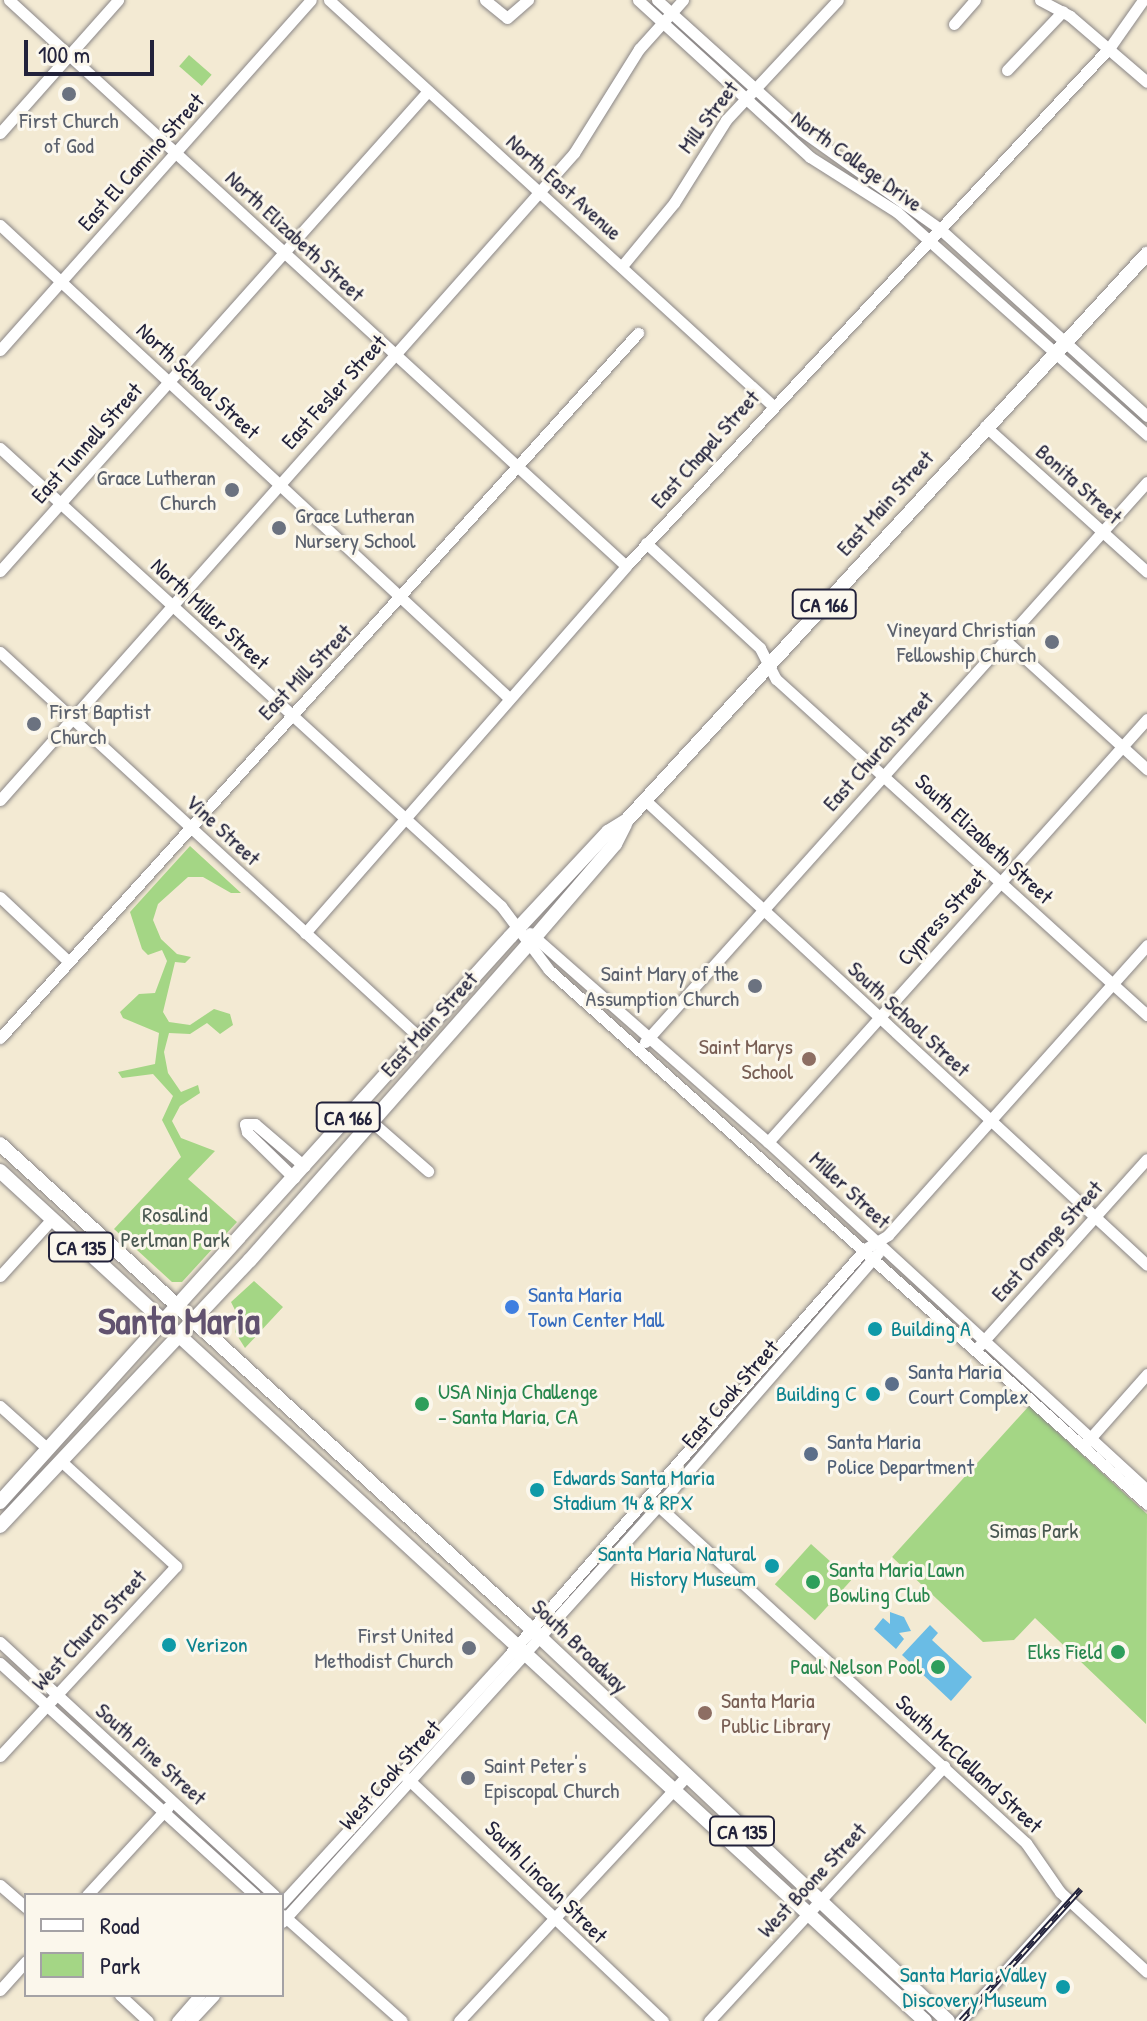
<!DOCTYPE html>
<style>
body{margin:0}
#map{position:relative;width:1147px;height:2021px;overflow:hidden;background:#f3ead3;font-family:"Patrick Hand",sans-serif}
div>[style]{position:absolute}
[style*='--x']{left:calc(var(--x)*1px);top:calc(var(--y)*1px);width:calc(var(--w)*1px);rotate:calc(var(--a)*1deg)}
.green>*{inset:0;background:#a4d685;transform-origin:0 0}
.water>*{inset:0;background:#6abce5}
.roads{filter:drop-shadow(0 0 2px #8a8687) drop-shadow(0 0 2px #8a8687)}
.minor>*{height:11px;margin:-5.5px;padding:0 5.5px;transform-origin:5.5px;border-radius:5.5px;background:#fff}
.major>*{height:14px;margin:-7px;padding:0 7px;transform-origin:7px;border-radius:7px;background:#fff}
.rail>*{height:6px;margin-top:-3px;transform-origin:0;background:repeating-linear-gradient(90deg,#fbf7ec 0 9px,#22223b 0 18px);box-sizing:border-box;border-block:2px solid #22223b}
.dots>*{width:22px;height:22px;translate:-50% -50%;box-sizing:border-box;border:4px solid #fbf7ec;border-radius:50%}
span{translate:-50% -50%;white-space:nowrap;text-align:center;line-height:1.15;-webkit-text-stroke:6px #fbf7ec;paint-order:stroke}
.shield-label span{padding:2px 6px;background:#fbf7ec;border:2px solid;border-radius:6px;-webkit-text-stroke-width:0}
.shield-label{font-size:20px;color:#22223b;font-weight:700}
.street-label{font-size:22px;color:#22223b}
.worship-label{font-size:22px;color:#5b616d}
.right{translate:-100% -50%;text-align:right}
.left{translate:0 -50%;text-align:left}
.education-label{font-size:22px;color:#785e54}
.park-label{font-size:22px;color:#495851}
.shop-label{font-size:22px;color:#366cbe}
.culture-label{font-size:22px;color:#0d838f}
.service-label{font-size:22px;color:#4e5e75}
.leisure-label{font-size:22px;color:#27864d}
.town-label{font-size:38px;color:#61526f;font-weight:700}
.legend{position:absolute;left:24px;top:1893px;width:260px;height:104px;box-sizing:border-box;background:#fbf7ec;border:2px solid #a4a2a5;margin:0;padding:10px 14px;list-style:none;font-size:24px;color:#22223b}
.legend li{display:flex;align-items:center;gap:16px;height:40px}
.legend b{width:40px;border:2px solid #a4a2a5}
.scale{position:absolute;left:24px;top:40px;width:130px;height:36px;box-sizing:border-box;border:4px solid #22223b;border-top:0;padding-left:10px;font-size:24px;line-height:28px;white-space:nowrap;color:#22223b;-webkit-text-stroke:6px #fbf7ec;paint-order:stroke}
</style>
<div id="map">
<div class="green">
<div style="left:189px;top:55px;width:30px;height:15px;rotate:41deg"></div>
<div style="clip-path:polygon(190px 846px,241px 893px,231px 893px,203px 877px,188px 877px,158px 904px,153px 920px,161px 939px,177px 954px,191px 957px,185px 963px,175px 962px,163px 1012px,169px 1022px,190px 1025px,214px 1009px,230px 1014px,233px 1025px,220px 1034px,207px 1023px,190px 1034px,169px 1033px,164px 1052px,168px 1073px,181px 1092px,198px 1085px,200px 1093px,180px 1106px,172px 1121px,181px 1138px,215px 1151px,188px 1179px,237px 1222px,182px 1282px,172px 1282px,114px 1229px,181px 1157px,162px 1120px,173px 1096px,153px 1074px,122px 1078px,118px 1072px,155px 1064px,159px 1033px,123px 1018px,120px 1012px,139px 994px,155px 993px,167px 961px,162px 950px,148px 955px,142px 949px,130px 912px)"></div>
<div style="clip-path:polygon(254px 1281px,283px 1307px,245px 1348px,235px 1332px,238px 1316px,231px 1302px)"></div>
<div style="clip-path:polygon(1029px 1406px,1147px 1514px,1146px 1724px,1035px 1618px,1014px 1640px,983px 1642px,892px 1557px)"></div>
<div style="left:811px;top:1544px;width:54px;height:54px;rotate:42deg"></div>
</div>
<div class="water">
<div style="clip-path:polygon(890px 1612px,904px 1617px,911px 1631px,899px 1633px,904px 1639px,896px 1649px,874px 1629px,883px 1618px,890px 1624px)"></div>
<div style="clip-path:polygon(930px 1625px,938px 1633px,932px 1640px,972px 1677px,951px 1701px,902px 1655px)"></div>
</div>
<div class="roads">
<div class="minor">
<div style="--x:9;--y:0;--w:837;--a:42.53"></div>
<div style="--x:329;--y:0;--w:599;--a:42.43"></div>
<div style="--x:485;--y:0;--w:28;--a:39"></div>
<div style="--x:507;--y:18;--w:28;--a:-41"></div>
<div style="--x:638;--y:0;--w:233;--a:42.4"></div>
<div style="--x:810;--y:157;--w:103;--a:32.3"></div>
<div style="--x:897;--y:212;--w:335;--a:41.7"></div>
<div style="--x:657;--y:0;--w:195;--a:42.1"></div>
<div style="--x:802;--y:131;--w:169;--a:35.4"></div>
<div style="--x:940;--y:229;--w:279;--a:42.1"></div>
<div style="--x:1040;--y:0;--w:34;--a:28"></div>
<div style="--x:1070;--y:16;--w:101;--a:40.6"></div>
<div style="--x:954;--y:24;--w:32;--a:-49"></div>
<div style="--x:1007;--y:70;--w:81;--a:-46.5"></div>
<div style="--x:0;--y:133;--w:178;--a:-48.4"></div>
<div style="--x:0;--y:225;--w:695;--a:42.9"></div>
<div style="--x:622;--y:266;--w:82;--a:-50.5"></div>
<div style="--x:674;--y:203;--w:98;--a:-57.9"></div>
<div style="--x:726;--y:120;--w:164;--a:-47"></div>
<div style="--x:0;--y:350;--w:468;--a:-48.4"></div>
<div style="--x:985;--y:426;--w:218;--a:42"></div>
<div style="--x:0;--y:448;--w:679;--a:42.43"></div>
<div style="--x:501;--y:906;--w:80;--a:53.1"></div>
<div style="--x:549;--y:970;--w:802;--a:41.76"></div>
<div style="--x:646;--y:543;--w:155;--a:42.6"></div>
<div style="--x:760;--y:648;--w:35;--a:63"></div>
<div style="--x:776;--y:679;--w:501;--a:42.17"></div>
<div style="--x:0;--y:571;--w:643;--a:-48.28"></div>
<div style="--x:1005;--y:640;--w:192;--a:42.3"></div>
<div style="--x:0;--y:652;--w:569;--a:42.58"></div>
<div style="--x:0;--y:800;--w:865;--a:-48.42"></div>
<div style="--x:574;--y:153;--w:123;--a:-58"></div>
<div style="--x:639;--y:49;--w:66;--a:-48.1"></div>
<div style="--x:645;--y:800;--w:684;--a:42.81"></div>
<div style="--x:0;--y:897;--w:93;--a:43.3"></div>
<div style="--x:305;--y:933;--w:488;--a:-48.8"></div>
<div style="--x:626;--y:566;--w:710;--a:-47"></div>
<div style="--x:1110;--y:47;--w:57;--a:-54.9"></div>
<div style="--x:530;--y:933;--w:317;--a:41.3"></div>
<div style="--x:768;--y:1142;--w:515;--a:42.56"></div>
<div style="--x:0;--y:1038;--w:951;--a:-47.86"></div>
<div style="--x:645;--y:1042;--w:752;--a:-48.13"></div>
<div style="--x:356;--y:1108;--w:96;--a:41.2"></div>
<div style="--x:768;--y:1142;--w:568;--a:-48.14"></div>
<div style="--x:294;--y:1178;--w:66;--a:-135.6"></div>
<div style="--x:247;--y:1132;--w:8;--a:-104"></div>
<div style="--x:245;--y:1124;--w:10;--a:0"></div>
<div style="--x:255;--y:1124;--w:65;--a:40.6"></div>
<div style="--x:0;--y:1276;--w:76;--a:-47.7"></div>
<div style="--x:979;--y:1346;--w:251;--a:-48.1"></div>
<div style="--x:0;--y:1406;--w:64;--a:41.9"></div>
<div style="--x:1086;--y:1443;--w:92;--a:-48.5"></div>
<div style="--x:654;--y:1502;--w:505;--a:42.51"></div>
<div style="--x:1026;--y:1843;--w:60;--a:55.2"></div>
<div style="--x:1060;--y:1892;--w:118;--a:42.6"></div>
<div style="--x:0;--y:1642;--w:373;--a:42.7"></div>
<div style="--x:0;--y:1663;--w:345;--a:42.3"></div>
<div style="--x:0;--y:1756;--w:259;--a:-47.2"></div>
<div style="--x:176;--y:1566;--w:154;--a:-137.6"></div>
<div style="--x:407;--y:1778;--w:353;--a:43.5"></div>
<div style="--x:0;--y:1885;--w:35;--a:41"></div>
<div style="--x:87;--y:1895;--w:120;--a:-47.4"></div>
<div style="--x:282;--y:1903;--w:336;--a:-47.5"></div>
<div style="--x:509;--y:1655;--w:540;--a:-48.75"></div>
<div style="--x:865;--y:1249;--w:27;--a:-31"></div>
<div style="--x:888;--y:1235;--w:389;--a:-48.2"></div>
<div style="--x:283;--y:1915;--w:159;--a:41.7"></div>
<div style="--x:282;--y:1922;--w:561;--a:-47.89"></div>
<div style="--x:658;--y:1506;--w:335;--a:-49"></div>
<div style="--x:0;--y:1990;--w:39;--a:-48"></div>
<div style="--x:120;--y:1995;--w:38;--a:43"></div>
<div style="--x:177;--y:2021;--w:35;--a:-49"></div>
<div style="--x:190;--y:2021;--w:35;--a:-47"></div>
<div style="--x:459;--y:2021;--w:332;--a:-47.1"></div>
<div style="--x:709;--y:2021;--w:347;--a:-47.3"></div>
<div style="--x:960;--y:2021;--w:162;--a:-47.8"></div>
</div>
<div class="major">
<div style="--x:0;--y:1144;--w:709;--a:42.37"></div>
<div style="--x:524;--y:1622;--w:582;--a:43.26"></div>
<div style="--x:0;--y:1171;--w:1256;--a:42.58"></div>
<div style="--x:0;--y:1502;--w:761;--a:-47.93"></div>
<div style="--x:510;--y:937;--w:144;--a:-47"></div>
<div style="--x:608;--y:832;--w:22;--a:-32"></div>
<div style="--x:627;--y:820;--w:769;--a:-47.43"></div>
<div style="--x:0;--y:1526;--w:365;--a:-46.8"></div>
<div style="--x:250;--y:1260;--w:422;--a:-48.6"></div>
<div style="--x:529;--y:944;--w:132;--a:-49.3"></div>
<div style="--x:615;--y:844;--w:22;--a:-63"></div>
</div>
</div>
<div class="rail">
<div style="--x:961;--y:2021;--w:178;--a:-47.7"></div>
</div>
<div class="dots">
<div style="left:69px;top:94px;background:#6b7280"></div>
<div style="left:232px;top:490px;background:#6b7280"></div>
<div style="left:279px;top:528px;background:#6b7280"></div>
<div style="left:1052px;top:642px;background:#6b7280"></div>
<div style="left:34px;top:724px;background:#6b7280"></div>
<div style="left:755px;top:986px;background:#6b7280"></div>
<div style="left:809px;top:1059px;background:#8d6e63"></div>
<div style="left:512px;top:1307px;background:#3f7fe0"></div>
<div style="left:875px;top:1329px;background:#0f9aa8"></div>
<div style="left:892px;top:1384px;background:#5c6f8a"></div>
<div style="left:873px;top:1394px;background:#0f9aa8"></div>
<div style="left:422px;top:1404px;background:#2e9e5b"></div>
<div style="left:811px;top:1454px;background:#5c6f8a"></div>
<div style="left:537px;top:1490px;background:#0f9aa8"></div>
<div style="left:772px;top:1566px;background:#0f9aa8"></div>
<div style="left:813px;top:1582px;background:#2e9e5b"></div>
<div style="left:169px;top:1645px;background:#0f9aa8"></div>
<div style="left:469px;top:1648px;background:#6b7280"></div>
<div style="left:1118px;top:1652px;background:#2e9e5b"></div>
<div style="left:938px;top:1667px;background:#2e9e5b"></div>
<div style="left:705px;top:1713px;background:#8d6e63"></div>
<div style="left:468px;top:1778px;background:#6b7280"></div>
<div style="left:1063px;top:1987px;background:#0f9aa8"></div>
</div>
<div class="shield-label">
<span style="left:824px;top:604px">CA 166</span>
<span style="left:348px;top:1117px">CA 166</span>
<span style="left:81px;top:1247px">CA 135</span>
<span style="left:742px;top:1831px">CA 135</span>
</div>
<div class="street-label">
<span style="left:708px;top:117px;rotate:-53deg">Mill Street</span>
<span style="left:857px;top:161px;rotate:36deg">North College Drive</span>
<span style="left:141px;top:162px;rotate:-48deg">East El Camino Street</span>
<span style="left:564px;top:187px;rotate:42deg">North East Avenue</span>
<span style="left:295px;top:236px;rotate:43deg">North Elizabeth Street</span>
<span style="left:198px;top:381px;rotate:43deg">North School Street</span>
<span style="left:334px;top:392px;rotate:-48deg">East Fesler Street</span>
<span style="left:87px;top:443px;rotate:-48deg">East Tunnell Street</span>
<span style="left:705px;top:449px;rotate:-48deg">East Chapel Street</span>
<span style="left:1079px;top:484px;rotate:42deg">Bonita Street</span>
<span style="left:885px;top:503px;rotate:-48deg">East Main Street</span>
<span style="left:210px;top:614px;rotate:43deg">North Miller Street</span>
<span style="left:305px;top:672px;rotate:-46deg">East Mill Street</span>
<span style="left:878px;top:751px;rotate:-48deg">East Church Street</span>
<span style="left:223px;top:830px;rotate:43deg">Vine Street</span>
<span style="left:984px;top:839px;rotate:43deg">South Elizabeth Street</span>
<span style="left:942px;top:917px;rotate:-48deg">Cypress Street</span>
<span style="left:909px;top:1019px;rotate:43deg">South School Street</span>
<span style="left:429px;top:1024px;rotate:-48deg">East Main Street</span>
<span style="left:850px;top:1190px;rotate:43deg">Miller Street</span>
<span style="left:1047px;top:1241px;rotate:-48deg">East Orange Street</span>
<span style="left:730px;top:1394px;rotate:-49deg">East Cook Street</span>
<span style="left:89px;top:1630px;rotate:-47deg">West Church Street</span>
<span style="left:580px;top:1646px;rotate:44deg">South Broadway</span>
<span style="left:151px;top:1754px;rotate:42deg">South Pine Street</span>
<span style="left:969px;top:1764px;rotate:43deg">South McClelland Street</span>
<span style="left:390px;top:1775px;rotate:-48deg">West Cook Street</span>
<span style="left:812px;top:1880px;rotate:-47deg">West Boone Street</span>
<span style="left:546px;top:1882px;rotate:45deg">South Lincoln Street</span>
</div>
<div class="worship-label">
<span style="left:69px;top:133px">First Church<br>of God</span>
<span class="right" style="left:216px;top:490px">Grace Lutheran<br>Church</span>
<span class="left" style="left:295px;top:528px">Grace Lutheran<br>Nursery School</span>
<span class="right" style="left:1036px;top:642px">Vineyard Christian<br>Fellowship Church</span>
<span class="left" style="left:50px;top:724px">First Baptist<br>Church</span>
<span class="right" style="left:739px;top:986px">Saint Mary of the<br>Assumption Church</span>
<span class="right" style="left:453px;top:1648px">First United<br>Methodist Church</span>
<span class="left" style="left:484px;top:1778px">Saint Peter's<br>Episcopal Church</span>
</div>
<div class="education-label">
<span class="right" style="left:793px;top:1059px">Saint Marys<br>School</span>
<span class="left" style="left:721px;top:1713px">Santa Maria<br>Public Library</span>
</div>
<div class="park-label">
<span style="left:175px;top:1227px">Rosalind<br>Perlman Park</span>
<span style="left:1034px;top:1531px">Simas Park</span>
</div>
<div class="shop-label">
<span class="left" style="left:528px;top:1307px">Santa Maria<br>Town Center Mall</span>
</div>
<div class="culture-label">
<span class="left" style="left:891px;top:1329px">Building A</span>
<span class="right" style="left:857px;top:1394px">Building C</span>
<span class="left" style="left:553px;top:1490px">Edwards Santa Maria<br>Stadium 14 &amp; RPX</span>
<span class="right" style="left:756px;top:1566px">Santa Maria Natural<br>History Museum</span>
<span class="left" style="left:185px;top:1645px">Verizon</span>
<span class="right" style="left:1047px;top:1987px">Santa Maria Valley<br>Discovery Museum</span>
</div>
<div class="service-label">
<span class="left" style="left:908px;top:1384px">Santa Maria<br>Court Complex</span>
<span class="left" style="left:827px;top:1454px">Santa Maria<br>Police Department</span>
</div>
<div class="leisure-label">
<span class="left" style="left:438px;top:1404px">USA Ninja Challenge<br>- Santa Maria, CA</span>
<span class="left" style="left:829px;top:1582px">Santa Maria Lawn<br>Bowling Club</span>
<span class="right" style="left:1102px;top:1652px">Elks Field</span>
<span class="right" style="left:922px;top:1667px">Paul Nelson Pool</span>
</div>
<div class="town-label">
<span style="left:179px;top:1321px">Santa Maria</span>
</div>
<ul class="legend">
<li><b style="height:10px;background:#fff"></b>Road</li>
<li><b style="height:22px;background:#a4d685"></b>Park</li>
</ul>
<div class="scale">100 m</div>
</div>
